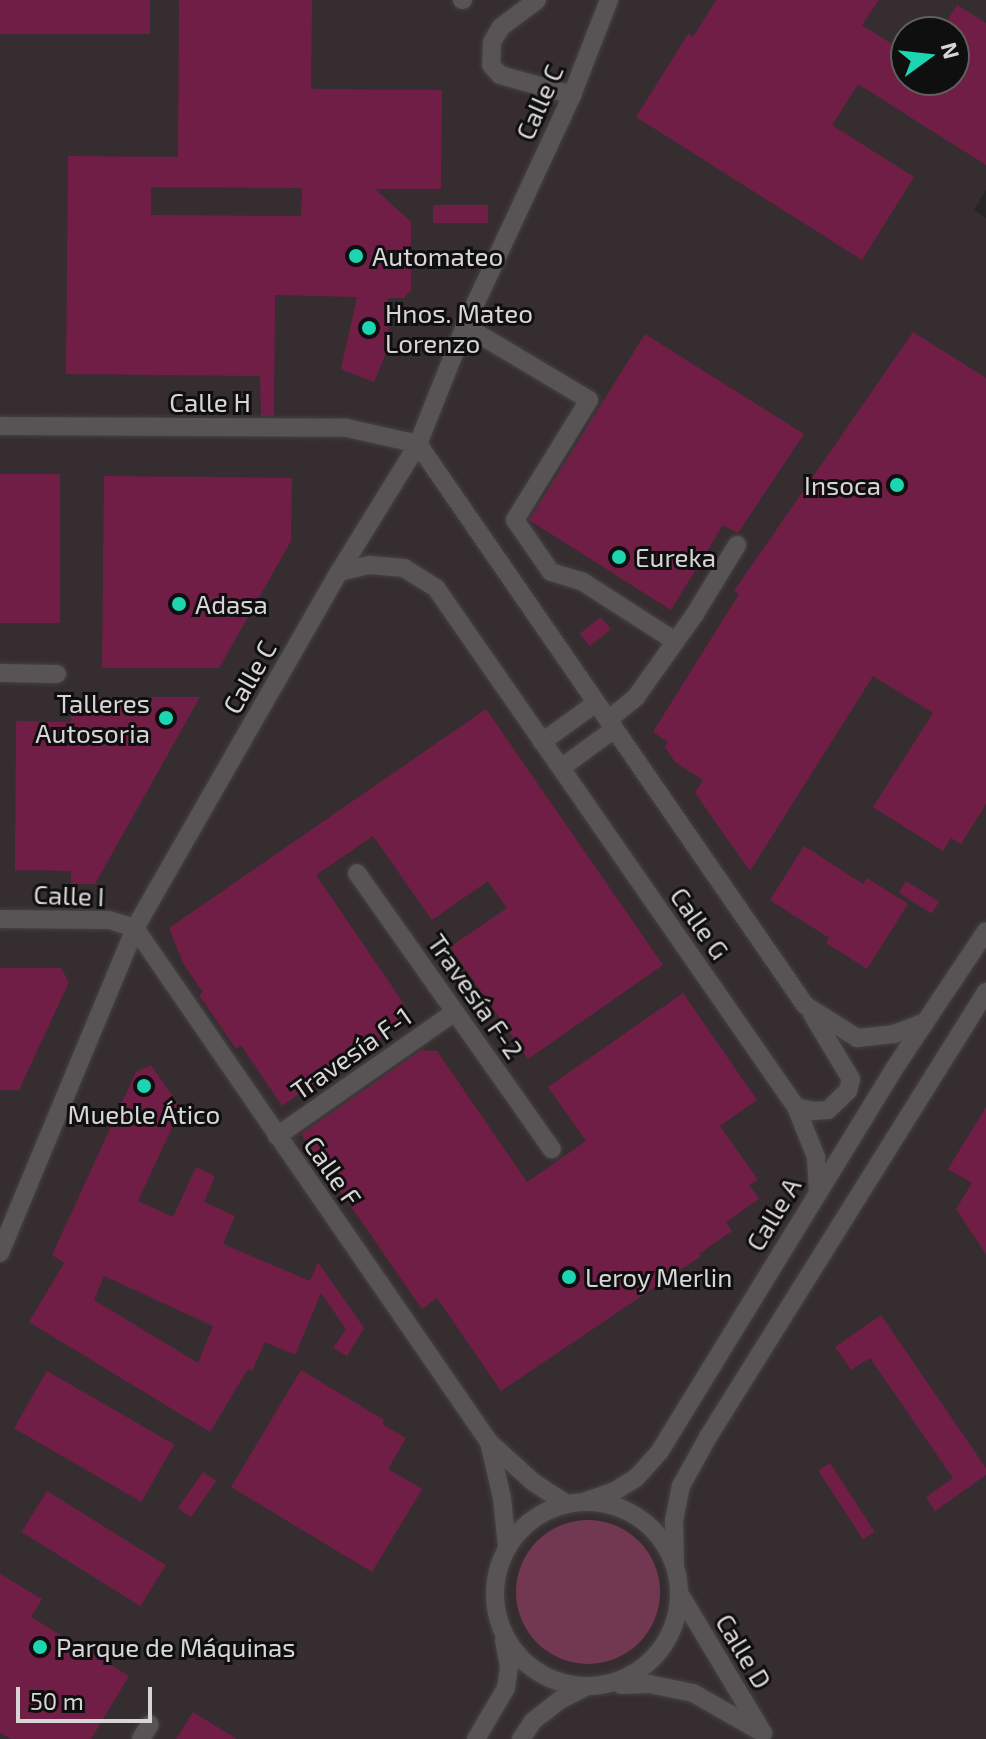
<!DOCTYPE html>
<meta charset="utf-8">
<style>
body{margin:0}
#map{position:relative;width:986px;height:1739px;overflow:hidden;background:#282526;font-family:"Exo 2",sans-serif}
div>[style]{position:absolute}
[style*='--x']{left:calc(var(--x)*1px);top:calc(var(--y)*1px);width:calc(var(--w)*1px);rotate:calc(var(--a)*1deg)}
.built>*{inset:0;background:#362d30}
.green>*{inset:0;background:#733851}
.round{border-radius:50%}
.building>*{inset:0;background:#711e46;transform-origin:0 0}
.roads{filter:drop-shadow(0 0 2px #444243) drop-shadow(0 0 2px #444243)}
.minor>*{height:18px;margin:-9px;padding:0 9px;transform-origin:9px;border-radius:9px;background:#585455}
.minor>.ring{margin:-9px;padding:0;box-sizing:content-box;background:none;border:18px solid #585455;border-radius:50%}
.dots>*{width:22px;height:22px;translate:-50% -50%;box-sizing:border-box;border:4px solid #100f0f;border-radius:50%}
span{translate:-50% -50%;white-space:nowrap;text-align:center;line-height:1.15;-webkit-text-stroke:6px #100f0f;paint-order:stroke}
.street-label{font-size:26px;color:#d7d5d6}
.poi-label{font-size:26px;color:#d7d5d6}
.left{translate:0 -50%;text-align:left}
.right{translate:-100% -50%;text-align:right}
.north{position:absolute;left:890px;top:16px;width:80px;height:80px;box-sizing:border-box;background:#100f0f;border:2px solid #605e5f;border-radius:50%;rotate:75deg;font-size:22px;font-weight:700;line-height:32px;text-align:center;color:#d7d5d6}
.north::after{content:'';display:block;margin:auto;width:28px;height:36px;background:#1cd5b1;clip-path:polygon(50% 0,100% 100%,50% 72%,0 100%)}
.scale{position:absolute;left:16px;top:1687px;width:136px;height:36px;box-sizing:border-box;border:4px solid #d7d5d6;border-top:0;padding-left:10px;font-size:24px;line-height:28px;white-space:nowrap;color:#d7d5d6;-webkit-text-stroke:6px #100f0f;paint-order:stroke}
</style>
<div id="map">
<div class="built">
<div style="clip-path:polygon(evenodd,0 0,986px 0,986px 190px,974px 210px,986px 218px,986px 1739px,0 1739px,0 0,906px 32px,954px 32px,954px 80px,906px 80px,906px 32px)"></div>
</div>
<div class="green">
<div class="round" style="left:516px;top:1520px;width:144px;height:144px"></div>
</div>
<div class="building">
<div style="left:0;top:0;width:150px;height:34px"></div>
<div style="clip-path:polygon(evenodd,179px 0,312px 0,311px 89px,442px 90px,441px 189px,375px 189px,411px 222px,411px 290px,404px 298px,388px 298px,389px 346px,374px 382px,341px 369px,357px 297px,275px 295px,274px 416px,261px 416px,260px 376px,66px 374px,68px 156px,178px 157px,179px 0,151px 187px,302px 188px,301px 216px,151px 215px,151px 187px)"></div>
<div style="clip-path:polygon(716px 0,879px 0,862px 25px,906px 53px,906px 86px,909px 80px,954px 80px,954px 32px,940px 32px,957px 5px,986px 23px,986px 165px,858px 84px,832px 125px,914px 177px,862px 260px,636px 117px,688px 34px,693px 37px)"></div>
<div style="left:433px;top:205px;width:55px;height:18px"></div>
<div style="clip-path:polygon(913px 332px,986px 378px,986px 804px,961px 844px,951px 838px,943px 851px,873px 807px,933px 713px,873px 676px,750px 871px,695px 793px,703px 780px,675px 762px,665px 747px,668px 742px,653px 732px,739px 594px,734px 591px)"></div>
<div style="clip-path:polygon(645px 334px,804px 434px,738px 533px,723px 525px,671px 610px,529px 520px)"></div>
<div style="left:0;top:474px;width:60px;height:149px"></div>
<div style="clip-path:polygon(104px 476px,292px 478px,291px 541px,219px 668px,102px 668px)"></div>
<div style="left:601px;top:617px;width:16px;height:27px;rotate:52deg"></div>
<div style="clip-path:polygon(71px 697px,200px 697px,95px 884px,71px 884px,71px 871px,15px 870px,16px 721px,71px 722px)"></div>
<div style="clip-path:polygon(486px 709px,663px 965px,528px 1059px,450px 947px,507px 908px,488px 881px,432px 920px,373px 836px,316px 875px,404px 1004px,406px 1016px,402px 1023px,282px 1106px,241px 1045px,236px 1049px,199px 995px,203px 992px,184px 965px,169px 928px)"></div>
<div style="clip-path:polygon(804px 846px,863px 884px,867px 878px,908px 904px,867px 969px,826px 943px,829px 938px,770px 900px)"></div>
<div style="left:906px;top:881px;width:39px;height:14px;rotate:32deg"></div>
<div style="clip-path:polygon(0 968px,61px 968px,69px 982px,19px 1090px,0 1090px)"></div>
<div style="clip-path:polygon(683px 993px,757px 1100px,720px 1126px,758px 1180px,749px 1185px,759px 1199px,726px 1222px,732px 1231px,699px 1254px,701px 1256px,501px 1391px,437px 1298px,422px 1309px,301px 1134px,421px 1050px,437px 1051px,527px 1182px,586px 1141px,548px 1087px)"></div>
<div style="clip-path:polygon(evenodd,151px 1065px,181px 1108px,138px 1201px,173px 1217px,196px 1167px,215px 1176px,204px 1202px,235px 1216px,223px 1244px,310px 1281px,318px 1262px,364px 1328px,347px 1356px,333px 1348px,346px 1329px,321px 1293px,295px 1355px,265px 1342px,252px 1371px,248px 1369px,210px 1432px,29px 1322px,64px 1263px,52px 1255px,136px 1072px,151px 1065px,104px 1276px,213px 1326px,198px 1363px,94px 1300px,104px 1276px)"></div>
<div style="clip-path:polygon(986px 1107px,986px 1254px,956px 1209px,972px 1183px,948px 1169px)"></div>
<div style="clip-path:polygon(881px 1315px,986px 1468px,986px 1475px,935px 1511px,926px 1497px,953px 1478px,870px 1358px,851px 1370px,835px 1347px)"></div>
<div style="clip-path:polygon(301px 1370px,384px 1420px,382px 1424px,406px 1438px,388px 1469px,422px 1489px,372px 1572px,231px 1487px)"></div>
<div style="left:47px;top:1371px;width:147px;height:66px;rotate:30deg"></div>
<div style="left:830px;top:1463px;width:82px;height:14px;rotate:57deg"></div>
<div style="left:203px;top:1472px;width:16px;height:44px;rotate:35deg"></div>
<div style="left:47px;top:1491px;width:140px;height:48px;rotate:32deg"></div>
<div style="clip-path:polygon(0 1574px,42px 1599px,31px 1617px,129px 1676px,91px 1739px,11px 1739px,0 1733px)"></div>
<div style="clip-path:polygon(193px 1712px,237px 1739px,176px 1739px)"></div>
</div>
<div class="roads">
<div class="minor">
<div style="--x:462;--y:0;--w:1;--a:0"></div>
<div style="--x:537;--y:0;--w:45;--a:143.1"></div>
<div style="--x:501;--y:27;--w:17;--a:121"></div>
<div style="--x:492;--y:42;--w:23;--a:92"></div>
<div style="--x:491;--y:65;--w:13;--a:48"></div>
<div style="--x:500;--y:75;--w:75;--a:15.5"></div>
<div style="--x:465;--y:326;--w:144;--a:30.8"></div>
<div style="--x:589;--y:400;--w:141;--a:121.7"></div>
<div style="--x:515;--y:520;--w:63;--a:55.3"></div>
<div style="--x:551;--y:572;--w:34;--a:17"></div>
<div style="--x:583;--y:582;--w:109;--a:32.7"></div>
<div style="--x:0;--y:426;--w:347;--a:0.3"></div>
<div style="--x:347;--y:428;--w:73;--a:12.7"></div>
<div style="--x:418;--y:444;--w:682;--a:55.4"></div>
<div style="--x:805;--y:1005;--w:62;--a:32.4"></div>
<div style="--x:857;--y:1038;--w:37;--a:-6"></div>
<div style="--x:894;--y:1034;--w:34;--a:-21"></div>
<div style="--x:339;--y:572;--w:32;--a:-13"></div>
<div style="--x:370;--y:565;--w:34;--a:5"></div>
<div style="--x:404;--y:568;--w:38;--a:32"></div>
<div style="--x:436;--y:588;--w:632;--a:55.25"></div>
<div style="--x:796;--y:1107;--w:54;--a:68.2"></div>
<div style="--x:816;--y:1157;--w:33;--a:87"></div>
<div style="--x:0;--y:673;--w:57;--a:1"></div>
<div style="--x:608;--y:720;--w:36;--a:-39"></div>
<div style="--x:636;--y:697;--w:102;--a:-54.6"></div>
<div style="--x:695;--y:614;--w:81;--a:-58.7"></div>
<div style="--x:542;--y:742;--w:67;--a:-35.8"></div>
<div style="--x:561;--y:768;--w:66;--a:-36.3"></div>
<div style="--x:357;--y:873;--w:338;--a:54.8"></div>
<div style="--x:0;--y:919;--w:109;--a:0.5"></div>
<div style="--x:109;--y:920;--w:27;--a:17"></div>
<div style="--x:135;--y:928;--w:624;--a:55.44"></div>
<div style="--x:489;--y:1442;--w:59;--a:42.3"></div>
<div style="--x:533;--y:1482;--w:38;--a:33"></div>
<div style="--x:796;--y:1107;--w:17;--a:13"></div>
<div style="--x:813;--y:1111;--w:15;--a:-4"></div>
<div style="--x:828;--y:1110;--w:28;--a:-44"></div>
<div style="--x:848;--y:1091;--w:12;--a:-76"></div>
<div style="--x:851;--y:1079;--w:76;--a:-121"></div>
<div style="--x:277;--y:1136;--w:217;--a:-34.9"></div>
<div style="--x:0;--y:1253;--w:352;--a:-67.4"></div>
<div style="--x:135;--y:928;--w:410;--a:-60.2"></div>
<div style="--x:339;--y:572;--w:150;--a:-58.3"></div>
<div style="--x:418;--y:444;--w:127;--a:-68.3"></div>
<div style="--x:465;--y:326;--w:255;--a:-65.1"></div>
<div style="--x:572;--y:95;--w:102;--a:-68.7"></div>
<div style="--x:489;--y:1442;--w:57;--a:76.9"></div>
<div style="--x:502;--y:1498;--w:48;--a:84.1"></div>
<div style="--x:586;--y:1501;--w:31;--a:-19"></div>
<div style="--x:615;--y:1491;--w:25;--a:-32"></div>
<div style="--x:636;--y:1478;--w:36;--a:-48"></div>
<div style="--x:660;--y:1451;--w:444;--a:-58.5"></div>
<div style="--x:892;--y:1072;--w:169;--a:-56.3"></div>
<div class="ring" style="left:495px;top:1502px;width:166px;height:166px"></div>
<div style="--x:675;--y:1564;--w:43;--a:-91.3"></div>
<div style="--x:674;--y:1521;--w:36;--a:-79"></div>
<div style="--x:681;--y:1486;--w:56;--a:-61.1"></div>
<div style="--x:708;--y:1437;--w:525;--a:-58.01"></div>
<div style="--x:681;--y:1596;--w:154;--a:59.1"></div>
<div style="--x:621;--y:1685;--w:28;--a:-2"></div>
<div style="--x:649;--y:1684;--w:45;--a:11.6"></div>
<div style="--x:693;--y:1693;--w:81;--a:29.7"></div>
<div style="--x:141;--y:1739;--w:17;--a:-59"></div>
<div style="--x:476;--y:1739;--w:59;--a:-59.5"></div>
<div style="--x:506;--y:1688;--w:22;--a:-82"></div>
<div style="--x:509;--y:1666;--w:26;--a:-101"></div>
<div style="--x:521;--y:1739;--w:22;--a:-56"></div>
<div style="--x:533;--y:1721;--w:34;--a:-38"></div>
<div style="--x:560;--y:1700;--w:29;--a:-27"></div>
</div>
</div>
<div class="dots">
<div style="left:356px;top:256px;background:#1cd5b1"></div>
<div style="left:369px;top:328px;background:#1cd5b1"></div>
<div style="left:897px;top:485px;background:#1cd5b1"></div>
<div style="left:619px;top:557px;background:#1cd5b1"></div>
<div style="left:179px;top:604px;background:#1cd5b1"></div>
<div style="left:166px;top:718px;background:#1cd5b1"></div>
<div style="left:144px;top:1086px;background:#1cd5b1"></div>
<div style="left:569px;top:1277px;background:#1cd5b1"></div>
<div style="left:40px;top:1647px;background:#1cd5b1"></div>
</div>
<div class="street-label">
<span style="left:539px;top:102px;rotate:-66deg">Calle C</span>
<span style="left:210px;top:402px">Calle H</span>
<span style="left:249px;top:677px;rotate:-60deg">Calle C</span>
<span style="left:69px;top:895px;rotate:2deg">Calle I</span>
<span style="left:700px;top:923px;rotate:55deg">Calle G</span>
<span style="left:476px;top:996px;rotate:55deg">Travesía F-2</span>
<span style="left:351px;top:1053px;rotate:-35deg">Travesía F-1</span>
<span style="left:333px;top:1171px;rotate:55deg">Calle F</span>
<span style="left:773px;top:1214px;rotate:-59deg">Calle A</span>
<span style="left:744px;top:1651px;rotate:59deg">Calle D</span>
</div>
<div class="poi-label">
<span class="left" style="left:372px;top:256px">Automateo</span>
<span class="left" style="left:385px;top:328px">Hnos. Mateo<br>Lorenzo</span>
<span class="right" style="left:881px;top:485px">Insoca</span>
<span class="left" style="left:635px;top:557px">Eureka</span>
<span class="left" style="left:195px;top:604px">Adasa</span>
<span class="right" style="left:150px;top:718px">Talleres<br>Autosoria</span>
<span style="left:144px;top:1114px">Mueble Ático</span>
<span class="left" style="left:585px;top:1277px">Leroy Merlin</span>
<span class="left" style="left:56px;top:1647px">Parque de Máquinas</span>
</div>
<div class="north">N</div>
<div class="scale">50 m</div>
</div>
